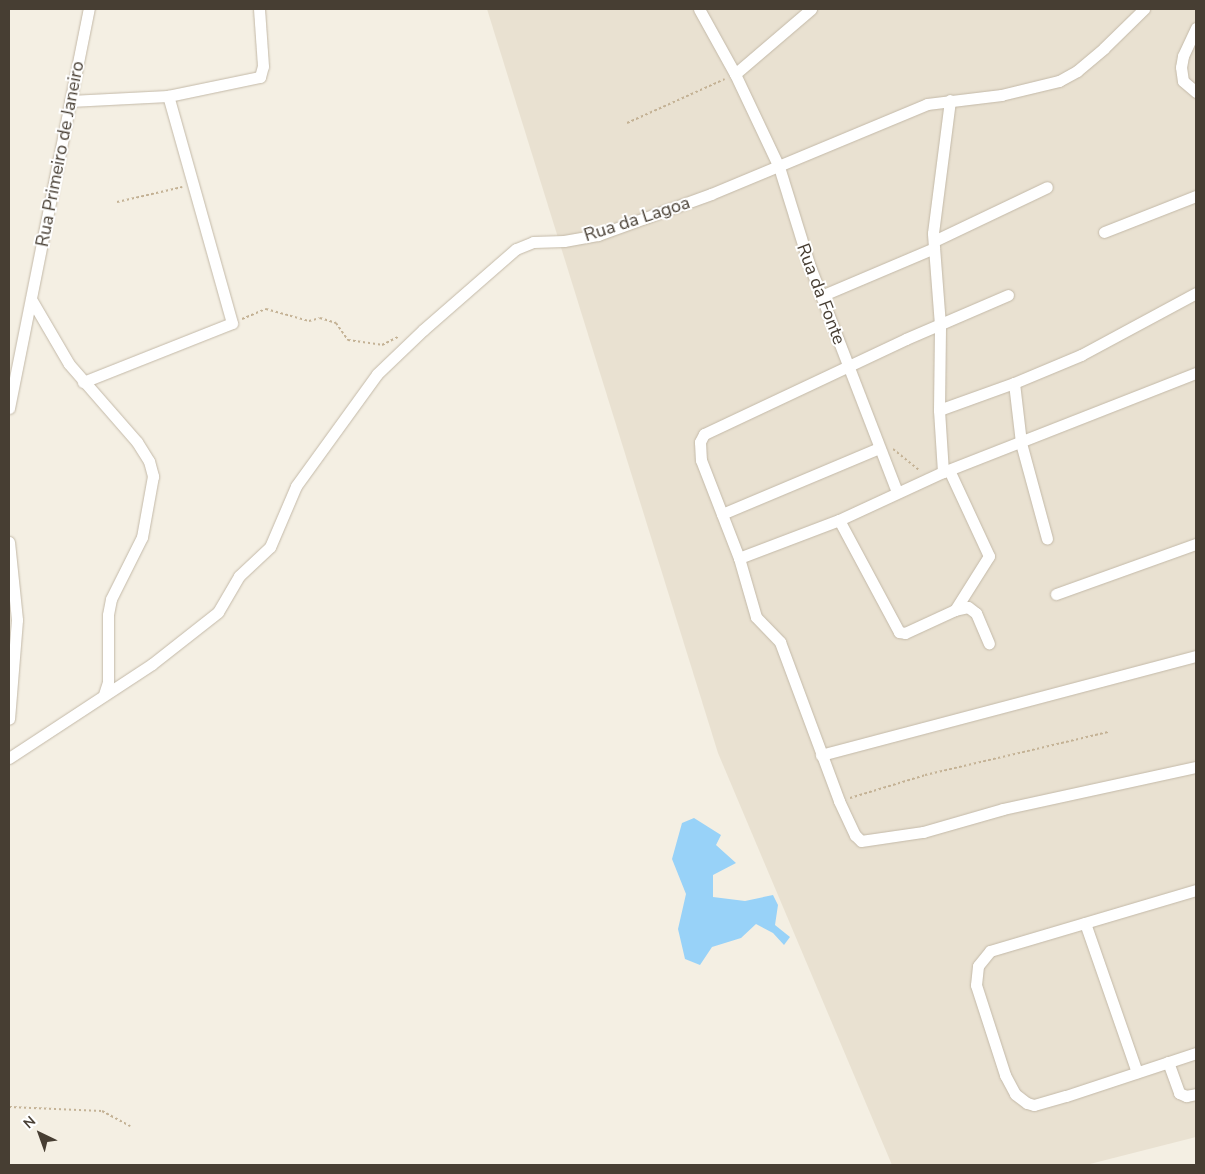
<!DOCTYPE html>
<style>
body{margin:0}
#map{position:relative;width:1205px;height:1174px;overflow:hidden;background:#f4efe3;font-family:"Nunito Sans",sans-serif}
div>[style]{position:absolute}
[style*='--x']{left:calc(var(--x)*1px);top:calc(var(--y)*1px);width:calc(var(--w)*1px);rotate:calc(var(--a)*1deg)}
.residential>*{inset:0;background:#e9e1d1}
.water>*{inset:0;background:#98d2f8}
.path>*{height:2px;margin-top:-1px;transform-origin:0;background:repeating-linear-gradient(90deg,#c4b295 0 2.5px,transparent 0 5px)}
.roads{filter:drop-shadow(0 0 1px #c3b9a8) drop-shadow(0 0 1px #c3b9a8)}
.street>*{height:11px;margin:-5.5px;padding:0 5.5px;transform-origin:5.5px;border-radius:5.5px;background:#fff}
span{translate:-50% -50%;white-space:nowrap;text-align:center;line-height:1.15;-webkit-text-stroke:4px #fff;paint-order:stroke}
.street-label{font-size:18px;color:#473e33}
.frame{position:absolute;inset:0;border:10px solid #473e33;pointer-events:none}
.north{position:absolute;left:15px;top:1109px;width:50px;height:50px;-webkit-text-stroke:4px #fff;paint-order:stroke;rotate:318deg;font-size:14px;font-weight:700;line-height:20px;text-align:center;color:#473e33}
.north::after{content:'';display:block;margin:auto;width:18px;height:22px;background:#473e33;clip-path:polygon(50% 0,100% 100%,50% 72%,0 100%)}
</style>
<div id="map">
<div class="residential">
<div style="clip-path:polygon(487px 9px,1196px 9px,1196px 1137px,1086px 1165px,892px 1165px,718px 753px)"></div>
</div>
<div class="water">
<div style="clip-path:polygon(694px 818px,721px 835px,716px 845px,736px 863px,713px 875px,713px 897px,745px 901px,773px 895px,778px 905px,775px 925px,790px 937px,784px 945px,773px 933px,756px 924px,741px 938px,712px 947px,700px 965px,685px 959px,678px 929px,686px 894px,672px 859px,682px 823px)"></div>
</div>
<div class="path">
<div style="--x:627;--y:123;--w:107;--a:-24.2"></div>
<div style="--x:117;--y:202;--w:67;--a:-13"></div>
<div style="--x:242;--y:319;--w:26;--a:-23"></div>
<div style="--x:266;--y:309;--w:45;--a:15.6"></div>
<div style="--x:309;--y:321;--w:11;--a:-15"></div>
<div style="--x:320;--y:318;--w:17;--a:17"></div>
<div style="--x:336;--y:323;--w:21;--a:55"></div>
<div style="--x:348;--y:340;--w:34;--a:8"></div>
<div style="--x:382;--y:345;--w:18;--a:-27"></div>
<div style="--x:893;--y:449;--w:33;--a:39"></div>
<div style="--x:850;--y:798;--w:78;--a:-17"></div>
<div style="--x:925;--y:775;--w:189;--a:-13.2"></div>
<div style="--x:9;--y:1107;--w:93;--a:2.5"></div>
<div style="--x:102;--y:1111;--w:32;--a:28"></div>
</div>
<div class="roads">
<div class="street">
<div style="--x:699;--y:9;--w:74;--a:61"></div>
<div style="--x:735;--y:74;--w:103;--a:64.7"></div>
<div style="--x:779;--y:167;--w:102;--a:72.8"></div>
<div style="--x:809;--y:264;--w:244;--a:68.9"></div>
<div style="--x:1196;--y:28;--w:31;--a:115"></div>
<div style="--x:1183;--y:56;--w:11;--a:100"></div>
<div style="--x:1181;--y:67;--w:14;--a:82"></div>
<div style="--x:1183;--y:81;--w:17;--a:40"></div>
<div style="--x:735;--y:74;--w:100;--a:-40.5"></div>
<div style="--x:70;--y:101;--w:98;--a:-2.9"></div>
<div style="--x:168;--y:96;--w:94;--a:-11.7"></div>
<div style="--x:260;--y:77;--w:11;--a:-75"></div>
<div style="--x:263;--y:66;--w:57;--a:-94"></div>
<div style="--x:1104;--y:232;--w:99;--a:-21.4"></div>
<div style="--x:934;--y:241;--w:125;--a:-25.5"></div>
<div style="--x:1008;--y:295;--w:111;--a:156.7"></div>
<div style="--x:906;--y:339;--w:223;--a:154.8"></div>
<div style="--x:704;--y:434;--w:9;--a:117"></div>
<div style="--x:700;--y:442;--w:18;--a:87"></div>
<div style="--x:701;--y:460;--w:105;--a:68.8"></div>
<div style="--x:739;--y:558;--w:61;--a:73.9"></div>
<div style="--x:756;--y:617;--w:35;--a:46"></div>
<div style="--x:780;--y:642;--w:170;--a:69.6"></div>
<div style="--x:839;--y:801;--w:38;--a:65"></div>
<div style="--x:855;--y:835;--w:8;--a:45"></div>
<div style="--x:861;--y:841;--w:63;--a:-8.3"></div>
<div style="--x:923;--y:832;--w:83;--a:-16"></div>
<div style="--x:1003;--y:809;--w:198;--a:-12.3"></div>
<div style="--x:821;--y:296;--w:123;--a:-23"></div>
<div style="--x:31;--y:299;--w:75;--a:59.7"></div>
<div style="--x:69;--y:364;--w:103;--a:48.9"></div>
<div style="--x:137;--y:442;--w:22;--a:58"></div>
<div style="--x:149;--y:461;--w:16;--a:75"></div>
<div style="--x:153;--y:476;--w:62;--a:100.2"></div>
<div style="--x:142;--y:537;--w:69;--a:116.6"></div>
<div style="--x:111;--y:599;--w:16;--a:101"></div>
<div style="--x:108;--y:615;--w:67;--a:90"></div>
<div style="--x:108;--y:682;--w:13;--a:108"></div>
<div style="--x:83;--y:382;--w:160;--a:-21.6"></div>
<div style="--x:232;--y:323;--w:236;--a:-105.7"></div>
<div style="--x:1014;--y:383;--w:73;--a:-22.7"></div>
<div style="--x:1081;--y:355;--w:131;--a:-28.3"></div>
<div style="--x:9;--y:408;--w:407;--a:-78.7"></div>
<div style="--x:939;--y:410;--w:80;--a:-19.8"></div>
<div style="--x:1014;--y:383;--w:60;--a:83.3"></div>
<div style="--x:1021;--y:443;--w:99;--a:74.8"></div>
<div style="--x:949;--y:470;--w:95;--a:65.1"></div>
<div style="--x:989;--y:556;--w:64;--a:122.2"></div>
<div style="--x:943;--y:472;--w:62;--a:-93.7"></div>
<div style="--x:939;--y:410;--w:85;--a:-89.3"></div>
<div style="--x:940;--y:325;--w:92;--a:-94.4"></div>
<div style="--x:933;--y:233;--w:134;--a:-82.7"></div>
<div style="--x:722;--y:514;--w:170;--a:-22.8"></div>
<div style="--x:839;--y:520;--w:127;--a:61.8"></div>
<div style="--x:899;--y:632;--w:6;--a:9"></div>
<div style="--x:905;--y:633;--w:55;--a:-24.7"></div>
<div style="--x:955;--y:610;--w:13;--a:-13"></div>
<div style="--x:968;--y:607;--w:10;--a:37"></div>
<div style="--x:976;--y:613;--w:33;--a:67"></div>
<div style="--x:9;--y:542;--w:78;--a:84.1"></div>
<div style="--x:17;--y:620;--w:99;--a:94.6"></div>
<div style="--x:739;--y:558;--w:107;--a:-20.8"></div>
<div style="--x:839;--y:520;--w:115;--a:-24.8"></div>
<div style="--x:943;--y:472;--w:272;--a:-21.4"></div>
<div style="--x:1056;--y:594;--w:149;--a:-19.7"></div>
<div style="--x:821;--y:755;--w:388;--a:-14.8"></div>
<div style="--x:9;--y:758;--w:171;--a:-33.3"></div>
<div style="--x:152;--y:664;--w:84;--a:-38.2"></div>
<div style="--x:218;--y:612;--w:42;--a:-59.7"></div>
<div style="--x:239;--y:576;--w:42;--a:-43.1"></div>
<div style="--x:270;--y:547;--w:66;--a:-66.9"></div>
<div style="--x:296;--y:486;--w:138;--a:-54.1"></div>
<div style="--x:377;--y:374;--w:64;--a:-43.7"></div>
<div style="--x:423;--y:330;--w:123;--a:-41.1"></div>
<div style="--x:516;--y:249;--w:18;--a:-22"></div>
<div style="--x:533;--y:242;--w:31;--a:-2"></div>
<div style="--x:564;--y:241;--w:35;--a:-10"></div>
<div style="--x:598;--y:235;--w:120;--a:-19.9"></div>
<div style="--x:711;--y:194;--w:234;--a:-22.6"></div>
<div style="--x:927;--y:104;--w:75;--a:-6.9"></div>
<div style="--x:1001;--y:95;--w:60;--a:-13.6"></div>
<div style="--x:1059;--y:81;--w:21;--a:-29"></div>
<div style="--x:1077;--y:71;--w:35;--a:-40"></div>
<div style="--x:1104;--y:48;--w:56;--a:-44.3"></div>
<div style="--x:1196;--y:890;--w:215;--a:163.5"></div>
<div style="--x:990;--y:951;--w:19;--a:129"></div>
<div style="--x:978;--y:966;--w:19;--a:96"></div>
<div style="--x:976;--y:985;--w:95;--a:72.1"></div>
<div style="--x:1005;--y:1075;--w:21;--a:62"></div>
<div style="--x:1015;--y:1094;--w:15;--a:37"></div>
<div style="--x:1027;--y:1103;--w:7;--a:16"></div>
<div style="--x:1034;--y:1105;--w:33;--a:-16"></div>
<div style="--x:1066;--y:1096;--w:137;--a:-18.3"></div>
<div style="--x:1085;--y:923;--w:158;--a:70.8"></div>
<div style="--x:1168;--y:1062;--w:33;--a:70"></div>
<div style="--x:1179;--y:1093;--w:8;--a:23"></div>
<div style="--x:1186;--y:1096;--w:10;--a:-11"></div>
</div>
</div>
<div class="street-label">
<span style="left:60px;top:154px;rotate:-79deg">Rua Primeiro de Janeiro</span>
<span style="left:637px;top:219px;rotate:-18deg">Rua da Lagoa</span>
<span style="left:821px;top:294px;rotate:69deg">Rua da Fonte</span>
</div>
<div class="frame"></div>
<div class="north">N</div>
</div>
